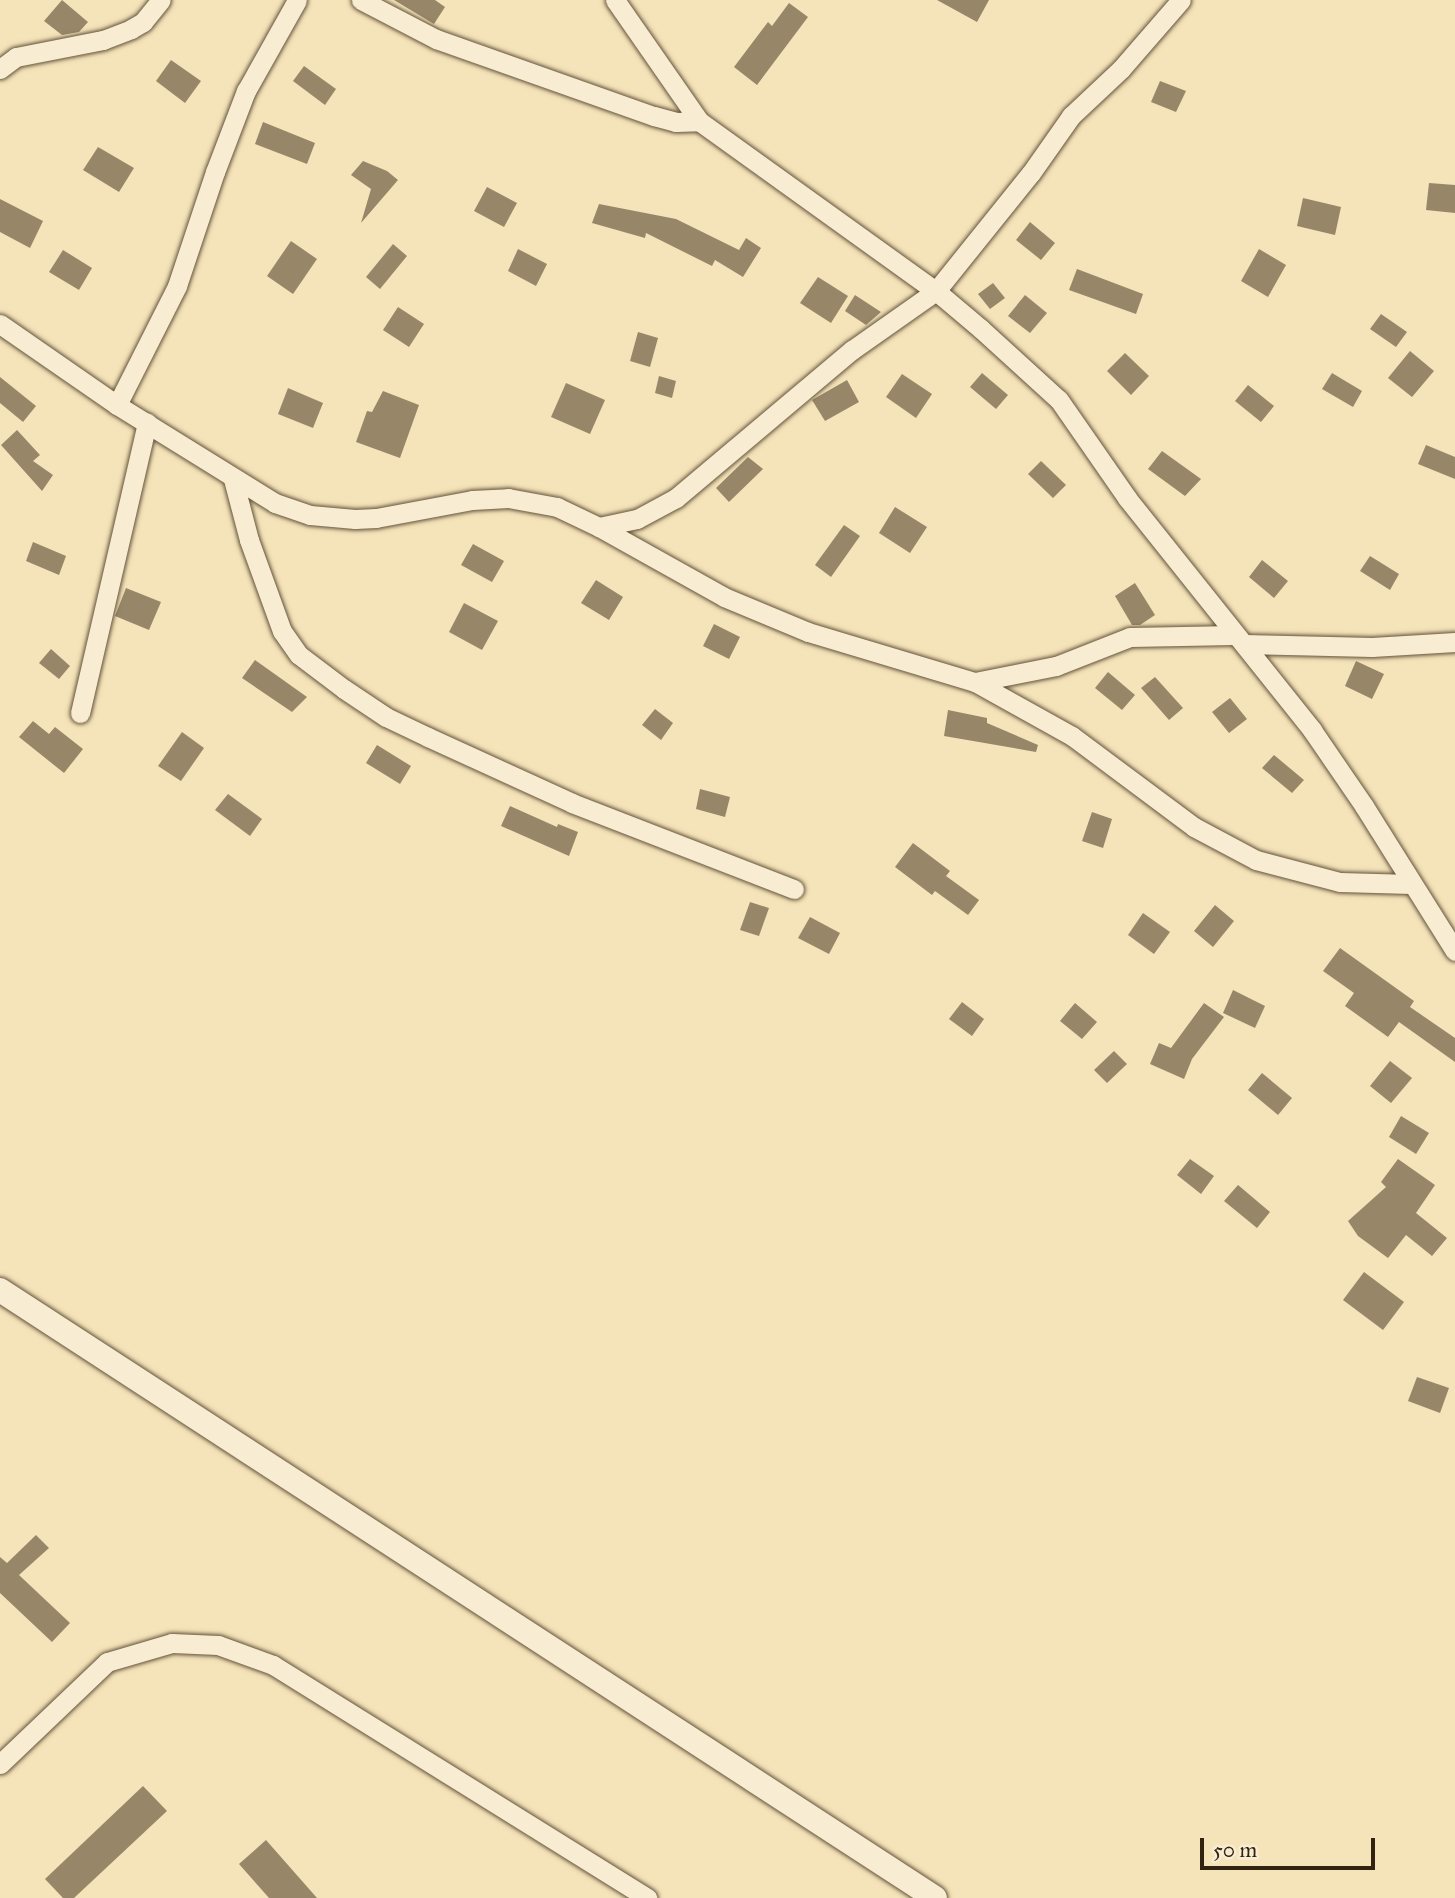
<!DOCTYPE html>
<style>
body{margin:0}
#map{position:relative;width:1455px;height:1898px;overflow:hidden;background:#f5e3b9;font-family:"IM FELL Great Primer",serif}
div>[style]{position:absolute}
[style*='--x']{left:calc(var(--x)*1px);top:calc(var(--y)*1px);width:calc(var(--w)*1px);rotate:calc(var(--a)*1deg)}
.building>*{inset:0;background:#978768}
.roads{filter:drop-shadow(0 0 2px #63533b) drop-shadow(0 0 2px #63533b)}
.minor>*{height:19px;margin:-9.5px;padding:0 9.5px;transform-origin:9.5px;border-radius:9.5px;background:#f8edd2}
.tertiary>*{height:24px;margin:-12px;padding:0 12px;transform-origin:12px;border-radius:12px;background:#f8edd2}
span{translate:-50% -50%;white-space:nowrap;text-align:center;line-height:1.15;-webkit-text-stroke:7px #f8edd2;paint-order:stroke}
.scale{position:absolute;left:1200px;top:1838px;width:175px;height:32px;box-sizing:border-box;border:4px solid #322311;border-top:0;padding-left:9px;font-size:21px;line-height:24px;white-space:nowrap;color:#322311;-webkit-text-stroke:5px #f8edd2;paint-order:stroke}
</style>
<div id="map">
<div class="building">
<i style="clip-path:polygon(62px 0,88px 22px,79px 32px,62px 35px,44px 21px)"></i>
<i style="clip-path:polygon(394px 0,435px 0,445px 7px,434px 24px)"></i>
<i style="clip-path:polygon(937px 0,989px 0,977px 22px)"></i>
<i style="clip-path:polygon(789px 3px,808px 17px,757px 85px,734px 67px,768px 22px,772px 26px)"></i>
<i style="clip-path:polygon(171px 60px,201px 81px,185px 103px,156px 81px)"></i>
<i style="clip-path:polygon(304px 66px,336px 89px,325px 105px,293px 81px)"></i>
<i style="clip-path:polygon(1160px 81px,1186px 91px,1176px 112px,1151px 102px)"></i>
<i style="clip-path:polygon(263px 122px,315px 143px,307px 164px,255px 144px)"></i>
<i style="clip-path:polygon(98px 147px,134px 168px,119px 192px,83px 170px)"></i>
<i style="clip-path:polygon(363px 161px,387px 171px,398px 180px,361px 223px,371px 189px,351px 175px)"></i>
<i style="clip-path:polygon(1429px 183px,1455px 185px,1455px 213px,1426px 210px)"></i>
<i style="clip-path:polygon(487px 187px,517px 203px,504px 227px,474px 211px)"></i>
<i style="clip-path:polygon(1303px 198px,1341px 207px,1335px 235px,1297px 226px)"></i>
<i style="clip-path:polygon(0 199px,43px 221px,30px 248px,0 232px)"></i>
<i style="clip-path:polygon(599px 204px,676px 219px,739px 250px,746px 238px,761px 248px,743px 277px,715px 260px,712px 266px,646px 233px,645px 238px,592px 223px)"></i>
<i style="clip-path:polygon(1030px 222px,1055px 243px,1041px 260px,1016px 240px)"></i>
<i style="clip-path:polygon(291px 241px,317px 259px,293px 294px,267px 276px)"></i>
<i style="clip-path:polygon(393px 244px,407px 256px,380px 289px,366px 277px)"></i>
<i style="clip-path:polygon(518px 249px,547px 264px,536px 286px,508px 271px)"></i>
<i style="clip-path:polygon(1259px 249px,1286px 265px,1268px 297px,1241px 281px)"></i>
<i style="clip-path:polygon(63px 250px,92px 268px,79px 290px,49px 272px)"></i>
<i style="clip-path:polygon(1077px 269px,1143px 294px,1136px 314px,1069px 290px)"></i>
<i style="clip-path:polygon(818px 277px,848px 296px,831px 323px,800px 303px)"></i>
<i style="clip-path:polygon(993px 283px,1005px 298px,990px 309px,978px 294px)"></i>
<i style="clip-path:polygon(855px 295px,881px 312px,866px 325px,845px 311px)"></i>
<i style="clip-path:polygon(1025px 295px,1047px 313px,1030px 333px,1008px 316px)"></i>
<i style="clip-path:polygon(398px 307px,424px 324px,409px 347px,383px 330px)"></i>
<i style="clip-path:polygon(1381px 314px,1407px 332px,1396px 347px,1370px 329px)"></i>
<i style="clip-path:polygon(638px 332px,658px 338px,650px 367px,630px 361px)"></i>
<i style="clip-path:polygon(1410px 351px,1434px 371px,1412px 397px,1388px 378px)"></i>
<i style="clip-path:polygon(1125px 353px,1149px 376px,1131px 395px,1107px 371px)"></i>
<i style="clip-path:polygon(982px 373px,1008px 395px,996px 409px,970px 387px)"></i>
<i style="clip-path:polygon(1332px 373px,1362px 391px,1353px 407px,1322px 389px)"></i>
<i style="clip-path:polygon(902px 374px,932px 394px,916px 418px,886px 397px)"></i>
<i style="clip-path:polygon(659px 376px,676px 381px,672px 398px,655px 393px)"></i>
<i style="clip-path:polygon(0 377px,36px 406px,23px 422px,0 403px)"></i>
<i style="clip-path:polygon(847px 380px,859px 402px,825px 421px,812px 400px)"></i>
<i style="clip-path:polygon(566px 383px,605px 400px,590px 434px,551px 417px)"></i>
<i style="clip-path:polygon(1248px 385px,1274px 406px,1261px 422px,1235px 401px)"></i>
<i style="clip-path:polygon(288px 388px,323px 403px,313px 428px,278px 414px)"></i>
<i style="clip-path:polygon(383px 391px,419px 405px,400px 458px,356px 442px,367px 411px,372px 412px)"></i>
<i style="clip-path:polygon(17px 430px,40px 455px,33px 461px,53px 475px,42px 491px,1px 445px)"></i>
<i style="clip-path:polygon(1426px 445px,1455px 457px,1455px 479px,1418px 464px)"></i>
<i style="clip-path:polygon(1162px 451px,1201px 479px,1185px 496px,1148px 469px)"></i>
<i style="clip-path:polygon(748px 457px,763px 469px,729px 502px,716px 488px)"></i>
<i style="clip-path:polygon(1041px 461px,1066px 485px,1053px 498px,1028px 474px)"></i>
<i style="clip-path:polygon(895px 507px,927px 527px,910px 553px,879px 533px)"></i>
<i style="clip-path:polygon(844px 525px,860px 536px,831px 577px,815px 565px)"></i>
<i style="clip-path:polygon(33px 542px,66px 556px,59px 575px,26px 561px)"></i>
<i style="clip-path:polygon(473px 544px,504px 561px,492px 582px,461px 565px)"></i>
<i style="clip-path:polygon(1370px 556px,1399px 574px,1390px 590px,1360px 571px)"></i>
<i style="clip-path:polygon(1262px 560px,1288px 581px,1274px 598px,1249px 577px)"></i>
<i style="clip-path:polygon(596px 580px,623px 597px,609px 620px,581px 603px)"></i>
<i style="clip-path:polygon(1135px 583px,1155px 615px,1140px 625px,1132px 625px,1115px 596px)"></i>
<i style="clip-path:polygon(126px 588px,161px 602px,149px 630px,115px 616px)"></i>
<i style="clip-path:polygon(464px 603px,498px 621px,482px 650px,449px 632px)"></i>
<i style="clip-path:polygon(714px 624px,740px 637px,729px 659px,703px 646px)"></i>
<i style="clip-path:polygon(51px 649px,70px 666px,59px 679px,39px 663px)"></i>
<i style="clip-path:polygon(255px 660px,307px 697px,292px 712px,242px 678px)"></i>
<i style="clip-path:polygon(1356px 661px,1384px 674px,1372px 699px,1345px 686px)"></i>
<i style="clip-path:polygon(1108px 672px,1135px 695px,1122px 710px,1095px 688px)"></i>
<i style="clip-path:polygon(1155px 677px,1183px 708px,1169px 720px,1141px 688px)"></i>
<i style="clip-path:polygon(1230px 698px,1247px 719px,1229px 733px,1212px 712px)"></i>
<i style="clip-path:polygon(655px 709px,673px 723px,661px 740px,642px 725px)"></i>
<i style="clip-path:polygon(948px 710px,987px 718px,987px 723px,1038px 745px,1036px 752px,944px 736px)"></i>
<i style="clip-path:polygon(33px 721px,49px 734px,55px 727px,83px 749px,64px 773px,19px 737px)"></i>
<i style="clip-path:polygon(182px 732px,204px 748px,181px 781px,158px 766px)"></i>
<i style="clip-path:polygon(377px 745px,411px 766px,400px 784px,366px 763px)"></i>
<i style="clip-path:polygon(1274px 755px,1304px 780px,1292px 793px,1262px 768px)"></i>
<i style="clip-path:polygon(700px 789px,730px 797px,725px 817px,696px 809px)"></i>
<i style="clip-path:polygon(228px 794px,262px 819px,250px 836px,215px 810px)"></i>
<i style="clip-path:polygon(510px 806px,557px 827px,558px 824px,578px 832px,569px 856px,501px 826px)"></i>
<i style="clip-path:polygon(1092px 812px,1112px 819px,1103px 848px,1082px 841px)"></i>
<i style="clip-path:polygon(913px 843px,950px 871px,946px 876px,979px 900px,968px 915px,935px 891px,932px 895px,895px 867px)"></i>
<i style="clip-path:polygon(750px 902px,769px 908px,759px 936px,740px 930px)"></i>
<i style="clip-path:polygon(1215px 905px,1234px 921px,1213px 947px,1194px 931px)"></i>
<i style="clip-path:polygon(1143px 913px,1170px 932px,1154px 954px,1128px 935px)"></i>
<i style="clip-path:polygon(810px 917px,840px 933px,829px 954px,798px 938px)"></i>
<i style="clip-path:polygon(1340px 948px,1414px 1001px,1410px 1007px,1455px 1038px,1455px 1062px,1399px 1022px,1388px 1037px,1345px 1006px,1354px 993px,1323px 971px)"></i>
<i style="clip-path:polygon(1233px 990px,1265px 1006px,1255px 1028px,1223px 1013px)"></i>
<i style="clip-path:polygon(962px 1002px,984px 1019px,972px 1036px,949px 1019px)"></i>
<i style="clip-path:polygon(1075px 1003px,1097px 1022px,1082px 1039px,1060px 1021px)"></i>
<i style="clip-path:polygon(1204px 1003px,1224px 1017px,1192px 1059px,1184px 1079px,1150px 1064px,1159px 1043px,1171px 1048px)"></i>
<i style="clip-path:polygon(1114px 1051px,1127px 1064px,1107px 1083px,1094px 1070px)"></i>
<i style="clip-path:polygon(1390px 1061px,1412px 1078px,1391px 1103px,1370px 1086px)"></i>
<i style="clip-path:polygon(1262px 1073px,1292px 1098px,1278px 1115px,1248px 1090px)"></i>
<i style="clip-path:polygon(1401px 1116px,1429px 1133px,1416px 1154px,1389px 1137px)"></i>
<i style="clip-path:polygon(1190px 1159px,1214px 1176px,1201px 1194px,1177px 1175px)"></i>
<i style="clip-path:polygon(1398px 1159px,1435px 1185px,1416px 1213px,1447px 1238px,1432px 1256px,1406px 1235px,1388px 1258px,1358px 1236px,1348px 1221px,1386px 1187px,1381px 1182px)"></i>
<i style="clip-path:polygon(1238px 1185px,1270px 1212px,1257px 1228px,1224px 1201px)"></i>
<i style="clip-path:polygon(1364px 1272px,1404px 1302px,1383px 1330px,1343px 1300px)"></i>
<i style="clip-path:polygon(1417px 1377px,1449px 1388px,1440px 1413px,1408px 1401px)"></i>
<i style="clip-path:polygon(36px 1535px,49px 1548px,19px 1575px,70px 1623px,52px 1642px,0 1593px,0 1557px,7px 1563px)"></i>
<i style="clip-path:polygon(143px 1786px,167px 1811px,74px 1898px,63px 1898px,45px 1879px)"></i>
<i style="clip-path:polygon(266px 1840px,317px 1898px,269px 1898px,239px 1864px)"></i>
</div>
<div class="roads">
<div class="minor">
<i style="--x:361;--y:0;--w:85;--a:27.5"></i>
<i style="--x:436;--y:39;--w:231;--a:19.5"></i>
<i style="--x:654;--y:116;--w:23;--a:15"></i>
<i style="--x:676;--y:122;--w:23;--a:-2"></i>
<i style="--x:699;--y:121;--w:292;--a:35.7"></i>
<i style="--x:936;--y:291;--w:59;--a:40.2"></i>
<i style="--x:981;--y:329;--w:105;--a:42.3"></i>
<i style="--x:1059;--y:400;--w:119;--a:55.2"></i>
<i style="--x:1127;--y:498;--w:297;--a:51.4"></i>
<i style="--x:1312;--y:730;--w:92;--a:55.6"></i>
<i style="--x:1364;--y:806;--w:171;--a:57.9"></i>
<i style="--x:615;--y:0;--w:147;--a:55.2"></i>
<i style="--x:0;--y:69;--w:20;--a:-37"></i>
<i style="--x:16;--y:57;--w:89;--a:-11.1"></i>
<i style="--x:103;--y:40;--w:30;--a:-21"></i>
<i style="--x:131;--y:29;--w:14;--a:-30"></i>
<i style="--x:143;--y:22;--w:28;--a:-51"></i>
<i style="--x:0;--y:324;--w:142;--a:34.7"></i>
<i style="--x:117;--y:405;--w:186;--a:31.8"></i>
<i style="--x:275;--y:503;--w:37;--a:19"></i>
<i style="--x:310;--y:515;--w:45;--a:5.1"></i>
<i style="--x:355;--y:519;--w:21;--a:-3"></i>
<i style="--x:376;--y:518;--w:98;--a:-10.6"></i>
<i style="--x:472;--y:500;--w:36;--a:-3"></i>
<i style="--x:508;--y:498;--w:50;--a:10.4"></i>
<i style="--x:557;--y:507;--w:47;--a:25.5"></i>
<i style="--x:599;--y:527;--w:143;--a:29.2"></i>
<i style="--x:724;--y:597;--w:91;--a:22.6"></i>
<i style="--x:808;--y:632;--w:174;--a:16.7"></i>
<i style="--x:975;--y:682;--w:111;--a:29.1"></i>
<i style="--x:1072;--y:736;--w:152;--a:36.7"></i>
<i style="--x:1194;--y:827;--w:70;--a:28"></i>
<i style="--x:1256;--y:860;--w:87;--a:14.7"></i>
<i style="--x:1340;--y:882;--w:71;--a:1.6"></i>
<i style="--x:117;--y:405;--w:133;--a:-63.2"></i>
<i style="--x:177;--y:286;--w:120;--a:-71.6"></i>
<i style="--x:215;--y:172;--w:87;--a:-69.1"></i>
<i style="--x:246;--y:91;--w:104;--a:-60.7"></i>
<i style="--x:233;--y:479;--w:63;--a:75.3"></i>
<i style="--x:249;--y:540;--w:97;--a:70.1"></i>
<i style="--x:282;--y:631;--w:29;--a:55"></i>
<i style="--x:299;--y:655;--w:56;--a:37.1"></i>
<i style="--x:344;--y:689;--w:50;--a:33.7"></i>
<i style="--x:386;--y:717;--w:47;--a:25.5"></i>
<i style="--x:428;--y:737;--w:158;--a:24.6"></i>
<i style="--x:572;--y:803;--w:238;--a:21.2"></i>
<i style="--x:599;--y:527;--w:39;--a:-12"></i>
<i style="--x:637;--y:519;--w:44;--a:-28.3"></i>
<i style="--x:676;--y:498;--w:230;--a:-40.1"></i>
<i style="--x:852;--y:350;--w:103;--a:-35.1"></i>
<i style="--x:936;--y:291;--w:151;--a:-51.2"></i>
<i style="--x:1031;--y:173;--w:70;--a:-54.9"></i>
<i style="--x:1071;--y:116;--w:69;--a:-43.2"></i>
<i style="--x:1121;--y:69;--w:91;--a:-49"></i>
<i style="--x:1244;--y:644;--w:128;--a:1.3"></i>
<i style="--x:1372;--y:647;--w:83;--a:-3.4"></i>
<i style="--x:975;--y:682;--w:83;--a:-11.2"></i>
<i style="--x:1056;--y:666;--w:79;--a:-21.4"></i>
<i style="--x:1130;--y:637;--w:104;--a:-1.1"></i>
<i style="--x:80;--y:713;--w:298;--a:-77"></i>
<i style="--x:0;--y:1764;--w:148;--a:-43.6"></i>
<i style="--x:107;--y:1662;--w:68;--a:-16.3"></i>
<i style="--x:172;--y:1643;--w:46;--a:2.5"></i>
<i style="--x:218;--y:1645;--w:59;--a:20"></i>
<i style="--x:273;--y:1665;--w:441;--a:31.9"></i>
</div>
<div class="tertiary">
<i style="--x:0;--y:1290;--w:1115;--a:33.03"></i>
</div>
</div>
<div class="scale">50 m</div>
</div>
